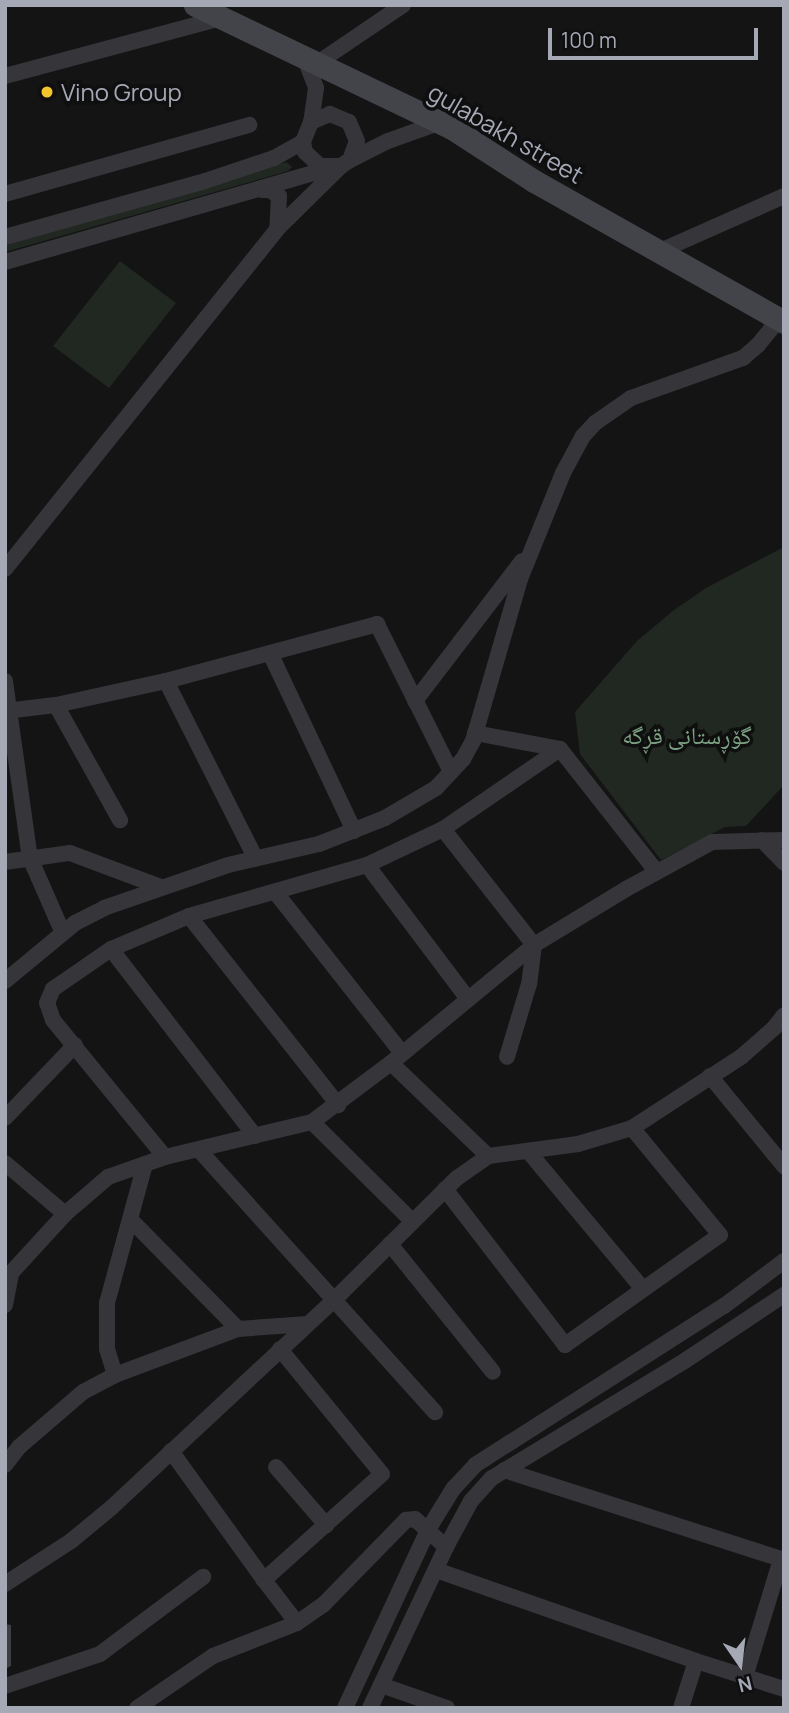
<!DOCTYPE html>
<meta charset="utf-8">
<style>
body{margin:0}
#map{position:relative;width:789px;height:1713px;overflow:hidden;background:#141415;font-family:Manrope,"Noto Naskh Arabic",sans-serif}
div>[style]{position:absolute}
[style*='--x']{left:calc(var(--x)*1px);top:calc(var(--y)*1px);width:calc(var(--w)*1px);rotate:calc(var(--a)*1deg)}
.green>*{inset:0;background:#202821}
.building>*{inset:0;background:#3e3e42}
.street>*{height:16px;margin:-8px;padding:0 8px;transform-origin:8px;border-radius:8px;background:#35353a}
.secondary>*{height:23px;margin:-11.5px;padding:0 11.5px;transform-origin:11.5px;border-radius:11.5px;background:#43444a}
.dots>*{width:19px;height:19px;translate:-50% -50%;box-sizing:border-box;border:4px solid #0f0f10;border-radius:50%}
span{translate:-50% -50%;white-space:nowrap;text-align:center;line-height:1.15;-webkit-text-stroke:7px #0f0f10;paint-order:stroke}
.poi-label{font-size:24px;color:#a5a9b6}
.left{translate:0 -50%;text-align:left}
.street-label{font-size:24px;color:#a5a9b6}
.park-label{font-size:24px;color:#7ca182}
.frame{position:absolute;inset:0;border:7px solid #a5a9b6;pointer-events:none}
.north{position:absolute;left:705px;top:1629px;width:70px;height:70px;-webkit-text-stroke:5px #0f0f10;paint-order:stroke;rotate:166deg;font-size:19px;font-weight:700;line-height:28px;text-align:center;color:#a5a9b6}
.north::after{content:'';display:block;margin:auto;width:24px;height:32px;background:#a5a9b6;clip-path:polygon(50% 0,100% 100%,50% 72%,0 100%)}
.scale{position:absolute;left:548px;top:28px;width:210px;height:32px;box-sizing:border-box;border:4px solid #a5a9b6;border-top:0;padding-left:9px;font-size:21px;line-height:24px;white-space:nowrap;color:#a5a9b6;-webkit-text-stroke:5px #0f0f10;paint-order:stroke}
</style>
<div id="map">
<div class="green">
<i style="clip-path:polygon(286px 162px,292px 167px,288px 171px,5px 252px,5px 245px)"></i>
<i style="clip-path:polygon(120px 261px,176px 303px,109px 388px,53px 346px)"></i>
<i style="clip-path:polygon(784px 547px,784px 785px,746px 826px,725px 827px,661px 860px,580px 754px,575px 712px,637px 641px,674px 610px,706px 588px)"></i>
</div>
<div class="building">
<i style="clip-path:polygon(5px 1624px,11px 1625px,11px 1666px,5px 1669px)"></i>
</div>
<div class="street">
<i style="--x:305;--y:59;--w:31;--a:69"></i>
<i style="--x:316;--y:88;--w:34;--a:98"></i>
<i style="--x:311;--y:122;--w:22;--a:112"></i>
<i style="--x:303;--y:142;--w:10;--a:79"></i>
<i style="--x:305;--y:152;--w:21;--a:43"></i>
<i style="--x:320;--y:166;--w:21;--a:0"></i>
<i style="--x:341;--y:166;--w:11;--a:-34"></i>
<i style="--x:350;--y:160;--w:20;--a:-70"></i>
<i style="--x:357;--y:141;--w:21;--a:-113"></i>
<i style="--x:349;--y:122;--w:21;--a:-157"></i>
<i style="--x:330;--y:114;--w:21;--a:157"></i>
<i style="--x:316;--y:64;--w:105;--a:-34.1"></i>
<i style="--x:5;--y:76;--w:220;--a:-15"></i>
<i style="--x:350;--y:160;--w:42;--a:-26.6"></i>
<i style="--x:388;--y:141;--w:56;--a:-19.7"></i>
<i style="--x:262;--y:190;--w:8;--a:0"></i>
<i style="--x:270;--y:190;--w:11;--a:34"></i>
<i style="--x:279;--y:196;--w:33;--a:93"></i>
<i style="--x:5;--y:194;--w:254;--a:-15.8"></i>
<i style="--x:5;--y:237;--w:208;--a:-15.6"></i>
<i style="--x:205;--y:181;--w:73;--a:-18.4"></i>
<i style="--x:274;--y:158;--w:33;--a:-29"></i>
<i style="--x:660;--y:251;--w:136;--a:-23.9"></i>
<i style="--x:5;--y:262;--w:338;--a:-16.1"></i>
<i style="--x:5;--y:569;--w:435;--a:-51.3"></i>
<i style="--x:277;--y:229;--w:90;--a:-44.5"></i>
<i style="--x:270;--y:653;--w:197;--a:64.7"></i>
<i style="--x:5;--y:681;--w:179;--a:82"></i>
<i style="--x:30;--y:858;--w:82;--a:66.3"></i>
<i style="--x:166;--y:681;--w:197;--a:63.2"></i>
<i style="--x:415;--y:701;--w:176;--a:-52.6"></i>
<i style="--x:56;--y:705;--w:132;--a:60.9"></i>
<i style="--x:5;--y:711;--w:51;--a:-6.7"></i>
<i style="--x:56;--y:705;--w:113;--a:-12.3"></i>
<i style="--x:166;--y:681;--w:219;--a:-15.1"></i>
<i style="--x:377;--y:624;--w:165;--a:63.4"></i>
<i style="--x:475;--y:733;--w:86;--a:10.7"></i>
<i style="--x:560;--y:749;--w:155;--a:51.8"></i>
<i style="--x:443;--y:829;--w:147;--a:51.9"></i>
<i style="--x:534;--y:945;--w:39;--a:97"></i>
<i style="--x:529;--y:984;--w:76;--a:106.8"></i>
<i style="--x:762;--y:840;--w:32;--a:46"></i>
<i style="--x:5;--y:862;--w:66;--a:-7.9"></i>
<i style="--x:70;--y:853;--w:97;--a:20.5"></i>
<i style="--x:367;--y:865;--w:168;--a:53"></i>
<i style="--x:276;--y:893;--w:204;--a:51.8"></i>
<i style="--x:189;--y:916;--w:241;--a:51.7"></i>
<i style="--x:111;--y:949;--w:236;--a:52.4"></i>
<i style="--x:5;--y:981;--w:91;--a:-39.6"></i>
<i style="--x:75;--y:923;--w:33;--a:-27"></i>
<i style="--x:104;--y:908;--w:131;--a:-19.1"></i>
<i style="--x:228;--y:865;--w:93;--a:-13"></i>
<i style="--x:319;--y:844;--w:71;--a:-21.5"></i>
<i style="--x:385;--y:818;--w:59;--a:-30.5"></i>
<i style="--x:436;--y:788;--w:40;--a:-47"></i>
<i style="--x:463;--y:759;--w:21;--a:-61"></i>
<i style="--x:473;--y:741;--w:169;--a:-73.8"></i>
<i style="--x:520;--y:579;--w:114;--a:-67.9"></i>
<i style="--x:563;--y:473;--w:42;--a:-61.6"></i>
<i style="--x:583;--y:436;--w:18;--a:-47"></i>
<i style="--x:595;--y:423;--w:44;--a:-34.8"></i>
<i style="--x:631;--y:398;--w:119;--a:-19.7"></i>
<i style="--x:743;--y:358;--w:20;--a:-41"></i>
<i style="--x:758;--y:345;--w:33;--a:-51"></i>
<i style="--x:391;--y:1063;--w:134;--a:43.8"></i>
<i style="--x:710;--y:1076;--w:117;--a:50.6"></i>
<i style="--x:5;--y:1118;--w:101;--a:-46.2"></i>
<i style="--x:312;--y:1122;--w:141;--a:44.7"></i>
<i style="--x:199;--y:1150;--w:353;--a:48"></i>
<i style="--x:528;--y:1151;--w:180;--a:50.2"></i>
<i style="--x:165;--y:1157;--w:177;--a:-129.3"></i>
<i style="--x:53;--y:1020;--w:18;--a:-109"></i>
<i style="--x:47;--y:1003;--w:15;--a:-67"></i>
<i style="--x:53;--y:989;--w:70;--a:-34.6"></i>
<i style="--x:111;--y:949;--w:85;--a:-22.9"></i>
<i style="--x:189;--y:916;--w:185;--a:-16"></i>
<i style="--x:367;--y:865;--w:84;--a:-25.3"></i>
<i style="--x:443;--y:829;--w:142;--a:-34.4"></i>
<i style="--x:5;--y:1163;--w:79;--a:40.4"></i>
<i style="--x:445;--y:1189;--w:197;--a:52.4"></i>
<i style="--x:565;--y:1345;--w:190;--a:-35.4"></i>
<i style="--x:720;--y:1235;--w:139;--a:-129.4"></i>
<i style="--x:131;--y:1220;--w:153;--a:45.5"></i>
<i style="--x:390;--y:1244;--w:164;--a:51.2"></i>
<i style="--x:5;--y:1305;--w:33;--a:-79"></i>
<i style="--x:11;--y:1273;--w:80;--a:-47.5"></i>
<i style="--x:65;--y:1214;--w:57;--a:-40.7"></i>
<i style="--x:108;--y:1177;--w:60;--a:-19.3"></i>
<i style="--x:165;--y:1157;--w:151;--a:-13.4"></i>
<i style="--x:312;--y:1122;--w:99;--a:-36.8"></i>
<i style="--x:391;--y:1063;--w:185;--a:-39.5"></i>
<i style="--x:534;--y:945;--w:108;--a:-31.3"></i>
<i style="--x:626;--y:889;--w:98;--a:-28.7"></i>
<i style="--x:712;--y:842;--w:72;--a:-1.6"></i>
<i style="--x:280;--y:1349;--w:161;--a:50.8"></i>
<i style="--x:382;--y:1474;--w:159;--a:138.1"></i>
<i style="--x:264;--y:1580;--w:54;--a:52.5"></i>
<i style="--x:115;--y:1375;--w:27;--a:-107"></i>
<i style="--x:107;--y:1349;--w:46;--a:-90"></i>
<i style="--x:107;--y:1303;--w:144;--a:-74.7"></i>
<i style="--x:171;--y:1451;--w:159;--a:54.2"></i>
<i style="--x:5;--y:1465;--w:23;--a:-52"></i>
<i style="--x:19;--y:1447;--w:84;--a:-40.7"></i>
<i style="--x:83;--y:1392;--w:36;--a:-28"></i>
<i style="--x:115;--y:1375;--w:131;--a:-20.5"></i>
<i style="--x:238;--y:1329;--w:70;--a:-4.1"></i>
<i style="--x:276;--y:1467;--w:77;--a:49.2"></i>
<i style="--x:504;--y:1470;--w:294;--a:17.8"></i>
<i style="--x:436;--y:1570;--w:275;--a:19.3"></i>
<i style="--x:696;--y:1661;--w:92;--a:17.7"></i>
<i style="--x:5;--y:1584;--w:79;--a:-33.1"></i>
<i style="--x:71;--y:1541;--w:52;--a:-39.5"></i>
<i style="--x:111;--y:1508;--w:305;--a:-43"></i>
<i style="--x:334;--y:1300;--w:173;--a:-44.8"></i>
<i style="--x:457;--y:1178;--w:38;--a:-35"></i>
<i style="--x:488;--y:1156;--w:91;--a:-7.6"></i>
<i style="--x:578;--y:1144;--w:56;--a:-16.5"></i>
<i style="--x:632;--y:1128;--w:130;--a:-33.1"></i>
<i style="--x:741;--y:1057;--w:44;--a:-41.3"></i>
<i style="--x:774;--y:1028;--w:16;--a:-52"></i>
<i style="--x:745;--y:1677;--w:123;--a:-73"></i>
<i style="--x:381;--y:1685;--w:70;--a:19.2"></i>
<i style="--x:5;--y:1686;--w:100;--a:-18.6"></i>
<i style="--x:100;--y:1654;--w:129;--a:-36.8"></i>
<i style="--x:137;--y:1708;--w:92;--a:-34.4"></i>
<i style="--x:213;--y:1656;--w:90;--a:-21.4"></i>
<i style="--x:297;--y:1623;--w:32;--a:-35"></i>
<i style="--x:323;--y:1605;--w:119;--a:-45.7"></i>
<i style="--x:406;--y:1520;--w:9;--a:-6"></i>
<i style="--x:415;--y:1519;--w:42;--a:42.1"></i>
<i style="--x:345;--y:1708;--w:199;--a:-65"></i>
<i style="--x:429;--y:1528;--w:46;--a:-58.4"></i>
<i style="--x:453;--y:1489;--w:33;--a:-47"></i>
<i style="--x:475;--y:1465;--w:295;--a:-32.6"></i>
<i style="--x:724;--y:1306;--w:75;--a:-36.9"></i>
<i style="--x:370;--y:1708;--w:178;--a:-64.7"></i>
<i style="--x:446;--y:1547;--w:52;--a:-61.5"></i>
<i style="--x:471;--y:1501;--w:31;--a:-48"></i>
<i style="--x:492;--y:1478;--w:227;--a:-31.3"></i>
<i style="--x:686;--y:1360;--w:118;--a:-33.6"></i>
<i style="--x:681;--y:1708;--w:49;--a:-72.3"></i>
</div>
<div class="secondary">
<i style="--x:195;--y:5;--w:285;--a:25.6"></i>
<i style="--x:452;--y:128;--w:98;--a:32.9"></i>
<i style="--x:534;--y:181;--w:287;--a:29.4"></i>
</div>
<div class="dots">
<i style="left:47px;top:92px;background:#f3c42e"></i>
</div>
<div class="poi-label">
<span class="left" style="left:61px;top:92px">Vino Group</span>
</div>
<div class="street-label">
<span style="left:506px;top:133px;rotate:30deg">gulabakh street</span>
</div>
<div class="park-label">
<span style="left:687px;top:735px">گۆڕستانی قڕگە</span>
</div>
<div class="frame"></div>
<div class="north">N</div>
<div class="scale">100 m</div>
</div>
